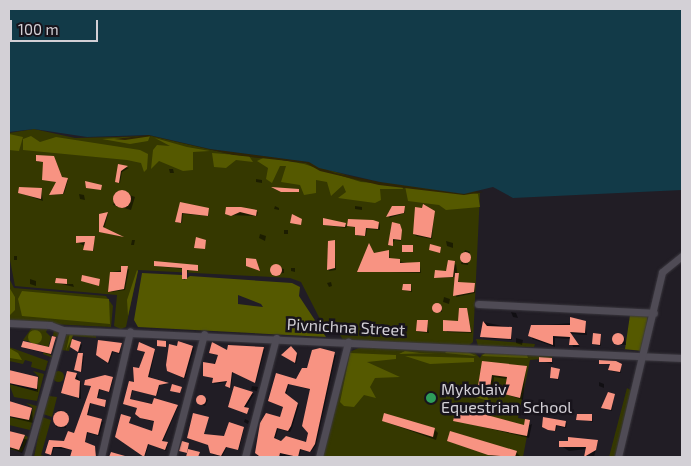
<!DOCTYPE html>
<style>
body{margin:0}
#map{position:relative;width:691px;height:466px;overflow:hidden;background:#211d25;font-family:"Exo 2",sans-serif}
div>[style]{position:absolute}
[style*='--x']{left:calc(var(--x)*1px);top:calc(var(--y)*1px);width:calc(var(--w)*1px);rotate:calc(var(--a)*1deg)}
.green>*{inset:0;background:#353800}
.round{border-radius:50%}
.forest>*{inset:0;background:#555900}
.sand>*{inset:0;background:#2e2504}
.water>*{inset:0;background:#123a48}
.shadow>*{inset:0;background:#0007}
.building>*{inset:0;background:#f89382}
.roads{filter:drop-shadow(0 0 1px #3a373e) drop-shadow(0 0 1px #3a373e)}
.minor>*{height:7px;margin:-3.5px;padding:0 3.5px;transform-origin:3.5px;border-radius:3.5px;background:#4f4b55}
.dots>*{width:14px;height:14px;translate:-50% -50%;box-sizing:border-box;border:2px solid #18141c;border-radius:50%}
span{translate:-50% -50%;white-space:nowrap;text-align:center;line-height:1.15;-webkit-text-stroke:5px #18141c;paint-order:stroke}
.street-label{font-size:16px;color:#d3d0d6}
.poi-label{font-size:16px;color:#d3d0d6}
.left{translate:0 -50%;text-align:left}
.frame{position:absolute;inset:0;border:10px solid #d3d0d6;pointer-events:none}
.scale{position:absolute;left:10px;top:20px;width:88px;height:22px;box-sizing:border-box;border:2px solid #d3d0d6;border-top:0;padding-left:6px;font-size:15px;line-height:18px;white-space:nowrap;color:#d3d0d6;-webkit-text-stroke:4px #18141c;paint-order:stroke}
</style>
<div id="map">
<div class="green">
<i style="clip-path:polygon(34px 129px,75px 138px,152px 136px,234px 155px,306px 163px,379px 185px,480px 193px,473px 342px,468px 346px,343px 340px,336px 328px,325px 329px,301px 282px,290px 278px,138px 270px,126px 327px,121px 329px,114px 326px,117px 295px,15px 286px,9px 255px,9px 133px)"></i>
<i style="clip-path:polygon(9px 278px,14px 288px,106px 296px,113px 306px,111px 327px,9px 322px)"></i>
<i style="clip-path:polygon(33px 326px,47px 326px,60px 331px,59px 337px,53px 336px,54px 330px,48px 328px,46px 332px,51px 337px,48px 348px,55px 350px,48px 351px,53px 358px,43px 354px,45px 346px,23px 340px)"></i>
<i style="clip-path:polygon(96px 332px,96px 338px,73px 336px,69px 351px,61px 350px,67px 333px)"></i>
<i style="clip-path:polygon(476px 339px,535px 344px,534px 347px,478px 346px)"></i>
<i style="clip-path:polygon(9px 347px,48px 361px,45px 371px,31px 367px,32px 362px,25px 360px,23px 364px,9px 361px)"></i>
<i style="clip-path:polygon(398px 347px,475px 353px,480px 358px,482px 354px,553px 353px,552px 358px,530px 360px,518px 418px,530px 420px,523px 457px,321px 457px,349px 352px,359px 348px)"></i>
<i class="round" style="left:52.5px;top:370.5px;width:11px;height:11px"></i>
<i style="clip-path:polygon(33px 371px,44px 374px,37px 401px,14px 397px,9px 384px,36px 391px,39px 377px)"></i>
<i style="clip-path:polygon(627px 388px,632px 391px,615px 457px,609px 457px)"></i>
<i style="clip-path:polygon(49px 396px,57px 397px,52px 417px,43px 414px)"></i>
<i style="clip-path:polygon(26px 403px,37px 406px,30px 430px,9px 425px,10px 417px,29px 420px,33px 408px)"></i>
<i style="clip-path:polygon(42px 417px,51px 420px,41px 455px,47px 457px,34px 457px)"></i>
<i style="clip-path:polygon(17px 431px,28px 437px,22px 452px,9px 449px,22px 447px,25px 435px)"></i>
</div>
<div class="forest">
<i style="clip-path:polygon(9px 134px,23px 137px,19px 151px,9px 150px)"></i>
<i style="clip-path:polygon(31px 136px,40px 142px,56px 137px,140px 150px,148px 154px,147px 169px,144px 172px,141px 163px,127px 160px,23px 150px,23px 139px)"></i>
<i style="clip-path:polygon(150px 136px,148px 141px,130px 144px,102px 139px)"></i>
<i style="clip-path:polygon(155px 138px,187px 147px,210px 151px,193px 152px,193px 170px,183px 171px,159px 161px,151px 169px,153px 150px,157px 145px,170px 146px)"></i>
<i style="clip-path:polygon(212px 153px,249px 156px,253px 162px,236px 160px,226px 168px,214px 167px)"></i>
<i style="clip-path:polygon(265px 157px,304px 164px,361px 182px,402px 185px,403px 189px,380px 189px,381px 200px,375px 203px,338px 198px,346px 192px,343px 185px,331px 196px,327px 182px,316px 180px,316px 193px,304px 195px,300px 185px,281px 182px,286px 166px,280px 166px,272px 183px,266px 179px,268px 168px,257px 161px)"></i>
<i style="clip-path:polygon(405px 186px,478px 194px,480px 207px,446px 210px,439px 205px,408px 201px)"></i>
<i style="clip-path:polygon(137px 270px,138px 271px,128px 316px,127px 300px)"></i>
<i style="clip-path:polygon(evenodd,142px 273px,182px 275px,184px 280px,190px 276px,292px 283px,300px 287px,299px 296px,326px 337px,138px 327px,134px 320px,142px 273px,238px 295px,261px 304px,263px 307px,238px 304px,238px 295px)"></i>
<i style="clip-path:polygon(9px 287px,15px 297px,15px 310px,9px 316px)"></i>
<i style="clip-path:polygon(22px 291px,109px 299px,110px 324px,22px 316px,18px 299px)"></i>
<i style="clip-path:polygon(630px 315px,648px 315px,643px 351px,613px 348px,625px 349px)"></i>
<i class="round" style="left:28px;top:330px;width:14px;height:14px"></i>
<i style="clip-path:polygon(70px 333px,93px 333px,93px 336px,73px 335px,66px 351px)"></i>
<i style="clip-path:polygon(9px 348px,18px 353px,22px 360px,10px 358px)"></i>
<i style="clip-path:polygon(405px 351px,420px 353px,439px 353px,399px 354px)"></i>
<i style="clip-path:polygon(468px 352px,476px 356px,445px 353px,447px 351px)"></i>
<i style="clip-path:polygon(350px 353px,396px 355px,396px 359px,367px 362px,400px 377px,375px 378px,370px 387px,376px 398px,364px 395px,354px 407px,344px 406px,340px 402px)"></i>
<i style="clip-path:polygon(485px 353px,527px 355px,528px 358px,482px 356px)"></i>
<i style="clip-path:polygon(405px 356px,474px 358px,474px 362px,430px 364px)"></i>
<i style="clip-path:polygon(467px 392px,487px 396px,489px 401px,464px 394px)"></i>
</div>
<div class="sand">
<i style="clip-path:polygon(149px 135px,210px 149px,309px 162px,335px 173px,380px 182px,483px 192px,464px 195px,379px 185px,320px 171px,306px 163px,234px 155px,152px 136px,125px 140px,114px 139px)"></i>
</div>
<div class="water">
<i style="clip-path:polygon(9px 9px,682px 9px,682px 190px,513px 198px,493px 187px,464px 194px,380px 182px,319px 168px,309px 162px,210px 149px,149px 135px,87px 137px,34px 129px,9px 132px)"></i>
</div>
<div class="shadow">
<i style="clip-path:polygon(37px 157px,54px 159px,62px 179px,68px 180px,64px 194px,51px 195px,57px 182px,43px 179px,44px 162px,38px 162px)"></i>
<i style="clip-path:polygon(119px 166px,129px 168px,122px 172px,120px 183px,116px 181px)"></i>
<i style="clip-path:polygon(169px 169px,173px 169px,174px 173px,170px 173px)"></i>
<i style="clip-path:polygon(256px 179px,262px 180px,262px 183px,256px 182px)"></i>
<i style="clip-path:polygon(41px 189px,43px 201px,20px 193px)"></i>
<i style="clip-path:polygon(119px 191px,135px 197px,131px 210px,113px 205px)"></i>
<i style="clip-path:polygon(79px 194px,84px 195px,85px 200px,80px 199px)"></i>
<i style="clip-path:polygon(181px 204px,208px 209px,209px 216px,183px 214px,182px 223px,177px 223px)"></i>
<i style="clip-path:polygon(275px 206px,279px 208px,279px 210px,274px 209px)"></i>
<i style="clip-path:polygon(355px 206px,362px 207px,362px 210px,355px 209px)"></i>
<i style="clip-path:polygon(393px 207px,404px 208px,405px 213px,389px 218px)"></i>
<i style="clip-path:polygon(227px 209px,257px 212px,258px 212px,257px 216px,227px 215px)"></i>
<i style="clip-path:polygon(434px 212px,432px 239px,416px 236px,414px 234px)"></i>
<i style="clip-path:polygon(108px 214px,104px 229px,120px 236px,101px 232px,101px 218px)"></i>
<i style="clip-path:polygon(324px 225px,345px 224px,347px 226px,346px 228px)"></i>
<i style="clip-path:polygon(348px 225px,379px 223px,380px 225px,380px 230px,367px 229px,366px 236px,357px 236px,356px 228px)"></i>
<i style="clip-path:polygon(400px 225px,401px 241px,395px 240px,390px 246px)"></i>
<i style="clip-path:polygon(284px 230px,288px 230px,288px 234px,284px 234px)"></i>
<i style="clip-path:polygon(260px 234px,266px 236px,265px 241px,259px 238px)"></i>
<i style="clip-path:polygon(94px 238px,94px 251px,77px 242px)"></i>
<i style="clip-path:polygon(132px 240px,135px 240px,134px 245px,131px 245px)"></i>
<i style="clip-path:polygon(334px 241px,336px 270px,329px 271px,328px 269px)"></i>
<i style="clip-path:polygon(446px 241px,453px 243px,453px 248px,447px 246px)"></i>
<i style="clip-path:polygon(465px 250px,470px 252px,468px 265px,461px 264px)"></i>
<i style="clip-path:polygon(389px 251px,390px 259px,420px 266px,421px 273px,358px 271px,374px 254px)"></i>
<i style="clip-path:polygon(14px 256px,17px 256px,17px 260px,14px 260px)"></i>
<i style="clip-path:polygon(456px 264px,459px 284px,474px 285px,475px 293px,456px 297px,456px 277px,435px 278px)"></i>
<i style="clip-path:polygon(155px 266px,198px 266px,198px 271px,189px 270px,184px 279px,184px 269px)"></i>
<i style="clip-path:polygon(272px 266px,284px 269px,284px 273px,272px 274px)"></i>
<i style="clip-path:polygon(291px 268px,295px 268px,295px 272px,291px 271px)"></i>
<i style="clip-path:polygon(129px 269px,125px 290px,111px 292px,112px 272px)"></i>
<i style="clip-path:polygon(30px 279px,36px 281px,36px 286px,30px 284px)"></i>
<i style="clip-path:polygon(67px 280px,67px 284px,73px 284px,74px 287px,57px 283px)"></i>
<i style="clip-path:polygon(331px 282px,332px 286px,329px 287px,327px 283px)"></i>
<i style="clip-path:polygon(411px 285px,412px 292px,404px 290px)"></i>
<i style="clip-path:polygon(444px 297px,450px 299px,449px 304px,443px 302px)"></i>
<i style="clip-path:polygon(442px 305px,442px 312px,432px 312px)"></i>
<i style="clip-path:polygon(466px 310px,472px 333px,446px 332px,459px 322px)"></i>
<i style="clip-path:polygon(511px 312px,516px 313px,518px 318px,513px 317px)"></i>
<i style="clip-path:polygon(427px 322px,429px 333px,419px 332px,417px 331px)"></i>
<i style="clip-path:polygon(484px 322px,511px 328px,512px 340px,483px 338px)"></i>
<i style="clip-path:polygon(585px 322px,587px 335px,571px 334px,580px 347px,573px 347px,571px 339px,555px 338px,555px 347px,532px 339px,532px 326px)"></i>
<i style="clip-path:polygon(600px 335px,601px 346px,595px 345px,594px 344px)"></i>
<i style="clip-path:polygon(613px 337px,625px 338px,626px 345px,614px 344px)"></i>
<i style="clip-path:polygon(516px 338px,523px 340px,522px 345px,516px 343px)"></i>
<i style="clip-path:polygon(56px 339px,52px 355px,24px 348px,50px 349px)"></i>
<i style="clip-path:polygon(179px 342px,194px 348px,185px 379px,168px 371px,169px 346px,178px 348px)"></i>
<i style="clip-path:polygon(80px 343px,82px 345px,80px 352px,73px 348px)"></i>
<i style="clip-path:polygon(121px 344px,120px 354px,113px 352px,109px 364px,102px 360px)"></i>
<i style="clip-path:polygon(229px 347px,265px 349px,256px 383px,233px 372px,231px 388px,228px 382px,214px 384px,214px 379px,206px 376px,219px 355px,212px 353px,228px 352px)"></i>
<i style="clip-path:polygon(291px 348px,298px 355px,296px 364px,284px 356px)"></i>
<i style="clip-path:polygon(139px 350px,155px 352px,149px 379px,168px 384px,160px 385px,157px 396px,133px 390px,130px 400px,178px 407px,163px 442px,168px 444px,166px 451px,149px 444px,145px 457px,118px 438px,130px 418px,130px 425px,152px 432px,155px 422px,143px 419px,136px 414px,138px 408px,125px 404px,146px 353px)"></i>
<i style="clip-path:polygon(evenodd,313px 351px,336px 355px,316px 445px,311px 452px,301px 450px,299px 457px,257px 456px,267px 414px,281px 418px,284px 408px,270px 401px,277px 375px,296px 380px,308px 370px,313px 351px,289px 384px,311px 390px,307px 444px,275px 440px,278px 429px,290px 432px,292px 428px,299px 405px,286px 395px,289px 384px)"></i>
<i style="clip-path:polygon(79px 354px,84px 356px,82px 372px,75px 370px)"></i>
<i style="clip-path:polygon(551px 359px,553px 364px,540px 361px)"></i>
<i style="clip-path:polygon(600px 361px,621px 366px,621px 373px,611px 371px,611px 365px)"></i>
<i style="clip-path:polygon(483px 362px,526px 367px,523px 400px,505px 394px,508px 379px,494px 377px,493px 390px,482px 389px)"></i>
<i style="clip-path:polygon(559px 370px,559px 380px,552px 379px,551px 377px)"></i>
<i style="clip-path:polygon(9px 371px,38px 378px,38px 392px,9px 384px)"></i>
<i style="clip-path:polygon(76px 374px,81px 383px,81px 399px,62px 393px)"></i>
<i style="clip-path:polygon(94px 377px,113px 379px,110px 392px,100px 390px,98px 399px,106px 402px,106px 407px,91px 403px,88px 417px,103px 422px,99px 436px,88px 433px,85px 443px,96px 449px,96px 457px,71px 457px,73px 450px,54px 448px,52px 455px,48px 454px,50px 441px,64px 442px,74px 434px,92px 387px,85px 384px,92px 383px)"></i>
<i style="clip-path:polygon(599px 382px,604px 384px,604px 388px,599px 386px)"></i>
<i style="clip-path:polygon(252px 386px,258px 387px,257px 391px,251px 390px)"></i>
<i style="clip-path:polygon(235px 388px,254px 394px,245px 409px,249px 414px,230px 407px)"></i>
<i style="clip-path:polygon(614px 395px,612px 411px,604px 409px,603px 407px)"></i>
<i style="clip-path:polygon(198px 397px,208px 400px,205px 406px,197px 403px)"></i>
<i style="clip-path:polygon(9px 403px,32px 409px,33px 423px,9px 417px)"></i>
<i style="clip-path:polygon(58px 410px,68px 413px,66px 428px,56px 427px)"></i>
<i style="clip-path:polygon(592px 415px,593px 422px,578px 419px)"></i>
<i style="clip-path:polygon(208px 418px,204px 435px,225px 437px,244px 429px,239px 450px,227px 447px,222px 457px,212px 454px,210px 445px,189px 439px)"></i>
<i style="clip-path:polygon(245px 419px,249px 421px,248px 424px,244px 422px)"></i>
<i style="clip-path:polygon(454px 420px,525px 427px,532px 424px,529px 438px)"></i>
<i style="clip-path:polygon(383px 421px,434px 429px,438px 433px,436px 440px)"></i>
<i style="clip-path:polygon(567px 423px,566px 428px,557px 426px,556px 431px,545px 428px)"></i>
<i style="clip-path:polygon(9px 433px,28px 440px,22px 453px,9px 448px)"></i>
<i style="clip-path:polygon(449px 441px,516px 452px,520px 456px,495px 457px)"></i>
<i style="clip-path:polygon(598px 441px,594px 457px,586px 457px,587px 449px,569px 451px,561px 446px)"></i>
</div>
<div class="building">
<i style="clip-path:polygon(36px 155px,54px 156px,62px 177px,68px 178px,63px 194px,49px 195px,56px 182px,42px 180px,43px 162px,36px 161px)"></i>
<i style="clip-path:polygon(118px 164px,128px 166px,121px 171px,119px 183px,115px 182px)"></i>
<i style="clip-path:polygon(85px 181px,102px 185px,101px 190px,86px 188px)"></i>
<i style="clip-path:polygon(19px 187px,42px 188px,41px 199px,18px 193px)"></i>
<i style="clip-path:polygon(271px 187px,299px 189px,299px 192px,281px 192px)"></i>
<i class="round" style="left:113px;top:190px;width:18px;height:18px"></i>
<i style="clip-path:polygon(180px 202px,209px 208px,208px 216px,182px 213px,181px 223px,175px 222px)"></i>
<i style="clip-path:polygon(423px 204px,435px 211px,431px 238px,413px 234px,415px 207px,422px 208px)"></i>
<i style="clip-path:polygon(392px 206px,405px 206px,404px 213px,386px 217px)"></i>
<i style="clip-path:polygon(226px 207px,241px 207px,257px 210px,256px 216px,240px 212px,231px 216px,225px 214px)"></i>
<i style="clip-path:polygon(108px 212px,103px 227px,124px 237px,99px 232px,99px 214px)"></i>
<i style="clip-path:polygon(292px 214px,302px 219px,301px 225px,290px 223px)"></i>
<i style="clip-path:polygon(323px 218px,346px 223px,345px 227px,323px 225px)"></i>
<i style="clip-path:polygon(348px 219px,373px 220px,379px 222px,378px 229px,366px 228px,365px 236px,355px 235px,355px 227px,347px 226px)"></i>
<i style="clip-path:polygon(392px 222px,400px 224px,402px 230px,401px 240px,393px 239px,393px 246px,388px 245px)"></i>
<i style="clip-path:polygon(76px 236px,95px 236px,93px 251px,83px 250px,85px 242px,76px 243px)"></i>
<i style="clip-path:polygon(196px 237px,206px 240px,205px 249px,194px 248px)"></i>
<i style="clip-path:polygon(335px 240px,335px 268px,327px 270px,328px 241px)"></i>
<i style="clip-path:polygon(369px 243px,374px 253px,389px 250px,389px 258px,400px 259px,400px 263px,420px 262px,420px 272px,357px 272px)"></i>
<i style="clip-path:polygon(430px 244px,441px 247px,440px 253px,429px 250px)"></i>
<i style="clip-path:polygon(402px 245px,413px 245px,413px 252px,402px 252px)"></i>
<i class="round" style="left:459.5px;top:251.5px;width:11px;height:11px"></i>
<i style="clip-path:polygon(246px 258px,256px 259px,260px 271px,246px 266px)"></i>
<i style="clip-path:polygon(448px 260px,455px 261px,453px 277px,434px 278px,435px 270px,446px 271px)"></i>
<i style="clip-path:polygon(154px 261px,198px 265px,198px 271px,187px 270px,187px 279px,182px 279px,182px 268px,154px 266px)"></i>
<i class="round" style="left:270px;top:264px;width:12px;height:12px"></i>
<i style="clip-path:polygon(121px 266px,128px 266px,124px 289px,108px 292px,110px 272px,121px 272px)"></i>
<i style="clip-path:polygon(455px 273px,459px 273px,458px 282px,475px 283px,474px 292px,453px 296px)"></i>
<i style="clip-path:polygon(82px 275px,100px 279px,99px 286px,81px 281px)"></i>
<i style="clip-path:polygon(56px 278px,67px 279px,67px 284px,55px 283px)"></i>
<i style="clip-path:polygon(403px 284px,411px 284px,411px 291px,402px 290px)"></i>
<i class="round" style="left:432px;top:303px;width:10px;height:10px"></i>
<i style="clip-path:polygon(459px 308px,467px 308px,471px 332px,443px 331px,443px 320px,458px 321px)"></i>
<i style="clip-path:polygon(570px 317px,586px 321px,585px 333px,570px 332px,579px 345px,569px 345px,570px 337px,553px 336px,553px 345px,528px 336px,531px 325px,570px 325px)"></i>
<i style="clip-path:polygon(417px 320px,428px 320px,427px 332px,416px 331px)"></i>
<i style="clip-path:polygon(483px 321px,487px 326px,512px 327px,511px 339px,480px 337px)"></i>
<i class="round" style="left:612px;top:333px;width:12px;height:12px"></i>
<i style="clip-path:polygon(593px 333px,601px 334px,600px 345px,592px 344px)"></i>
<i style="clip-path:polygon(52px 336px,56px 337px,51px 354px,21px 347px,23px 341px,49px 347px)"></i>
<i style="clip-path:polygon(72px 339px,81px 342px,78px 352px,70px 347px)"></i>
<i style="clip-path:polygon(98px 340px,122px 343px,119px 353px,112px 351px,108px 363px,96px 355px)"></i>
<i style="clip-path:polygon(157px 340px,166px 341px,166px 347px,157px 346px)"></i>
<i style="clip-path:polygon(178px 341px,193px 346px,184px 378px,167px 371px,166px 365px,169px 344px,177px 346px)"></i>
<i style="clip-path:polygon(139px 342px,155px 349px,148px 377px,169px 383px,159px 385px,156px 396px,132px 390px,130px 399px,152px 404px,154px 398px,178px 405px,162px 441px,168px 442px,165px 450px,148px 444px,144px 457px,115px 437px,121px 414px,131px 417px,129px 423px,152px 431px,154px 421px,140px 418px,135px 414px,137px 408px,123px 404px,129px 381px,134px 382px,133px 367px,139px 368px,145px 352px,137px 350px)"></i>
<i style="clip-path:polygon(212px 342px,227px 350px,228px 345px,264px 347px,255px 383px,232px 372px,230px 388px,225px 386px,227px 381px,212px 383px,213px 378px,203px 376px,203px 362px,215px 364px,218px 355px,209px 353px)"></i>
<i style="clip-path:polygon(291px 346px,297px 353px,295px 363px,281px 355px)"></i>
<i style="clip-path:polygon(evenodd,320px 348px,335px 352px,315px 444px,310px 452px,300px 449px,298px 457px,280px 453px,279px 457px,259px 456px,255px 453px,260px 423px,266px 413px,280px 417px,283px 407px,268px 401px,276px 373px,296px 379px,302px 368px,307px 368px,312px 350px,320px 348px,288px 384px,310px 389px,302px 426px,308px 433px,306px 442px,286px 436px,281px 441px,274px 438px,277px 428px,288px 431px,291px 426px,298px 403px,285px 393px,288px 384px)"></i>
<i style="clip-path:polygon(78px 353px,83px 353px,81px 372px,74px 370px)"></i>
<i style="clip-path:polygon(539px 357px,552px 358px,552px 362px,539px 362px)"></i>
<i style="clip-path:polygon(599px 360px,616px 361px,622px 364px,620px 372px,608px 370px,610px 364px,599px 364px)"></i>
<i style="clip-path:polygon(482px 361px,527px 366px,520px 398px,504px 394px,507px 377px,492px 375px,490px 388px,478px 386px)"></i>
<i style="clip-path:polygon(551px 367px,560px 369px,558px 379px,550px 378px)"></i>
<i style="clip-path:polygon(9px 370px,38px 377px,37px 389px,9px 383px)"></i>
<i style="clip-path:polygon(67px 371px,77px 373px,75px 379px,80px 381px,79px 398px,61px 393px)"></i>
<i style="clip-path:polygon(105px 375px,113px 377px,109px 392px,99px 389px,97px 398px,106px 400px,105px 407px,90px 403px,87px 415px,102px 419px,98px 435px,87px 432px,85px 442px,95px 446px,96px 457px,70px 457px,72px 450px,61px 447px,53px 447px,51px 455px,45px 453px,49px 440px,64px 441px,68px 431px,74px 433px,91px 386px,84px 385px,85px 380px)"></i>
<i style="clip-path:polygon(172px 384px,182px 387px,180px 393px,170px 391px)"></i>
<i style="clip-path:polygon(234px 386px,253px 392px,244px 407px,249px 408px,247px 414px,228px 407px)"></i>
<i style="clip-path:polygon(608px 392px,615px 394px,611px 410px,601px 408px)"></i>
<i class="round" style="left:196px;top:395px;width:10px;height:10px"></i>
<i style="clip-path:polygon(9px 401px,32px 408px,29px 420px,9px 416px)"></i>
<i style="clip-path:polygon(457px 407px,524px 425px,525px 419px,530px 420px,527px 436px,453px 421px)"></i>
<i class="round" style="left:53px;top:411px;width:16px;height:16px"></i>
<i style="clip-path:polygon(193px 413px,209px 417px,204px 434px,224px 436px,229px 422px,244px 427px,238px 450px,226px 447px,221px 456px,210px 453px,208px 445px,187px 438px)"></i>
<i style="clip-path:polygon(384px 413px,435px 428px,433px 437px,382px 421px)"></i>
<i style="clip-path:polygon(577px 414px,592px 414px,592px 421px,576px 420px)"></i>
<i style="clip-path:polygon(543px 417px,566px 421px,565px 427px,556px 425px,555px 431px,548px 430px,542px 427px)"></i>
<i style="clip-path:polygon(9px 431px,25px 435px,19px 450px,9px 447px)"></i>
<i style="clip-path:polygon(450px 431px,517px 451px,515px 457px,488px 455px,447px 441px)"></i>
<i style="clip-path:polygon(568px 437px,598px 440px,596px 450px,584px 457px,586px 447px,559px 447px,559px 441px,568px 441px)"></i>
<i style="clip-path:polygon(182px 441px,189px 443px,187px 453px,179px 451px)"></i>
<i style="clip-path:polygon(188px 449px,200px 452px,198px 457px,186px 457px)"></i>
<i style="clip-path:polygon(111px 452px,125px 456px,125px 457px,109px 457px)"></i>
</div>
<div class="roads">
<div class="minor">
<i style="--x:478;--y:304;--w:176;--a:2.9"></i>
<i style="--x:9;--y:323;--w:41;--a:2.8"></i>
<i style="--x:50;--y:325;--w:14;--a:21"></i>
<i style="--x:63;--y:330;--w:620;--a:2.59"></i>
<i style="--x:27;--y:457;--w:132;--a:-74.2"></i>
<i style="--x:101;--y:457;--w:129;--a:-77"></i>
<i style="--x:172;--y:457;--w:127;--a:-75.4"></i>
<i style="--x:245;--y:457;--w:123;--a:-75.4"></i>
<i style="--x:319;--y:457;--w:119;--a:-75.8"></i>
<i style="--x:618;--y:457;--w:190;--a:-76.6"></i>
<i style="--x:662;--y:272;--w:26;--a:-39"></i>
</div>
</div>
<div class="dots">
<i style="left:431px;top:398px;background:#2e9e5b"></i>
</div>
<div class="street-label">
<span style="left:346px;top:327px;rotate:3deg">Pivnichna Street</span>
</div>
<div class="poi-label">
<span class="left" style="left:441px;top:398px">Mykolaiv<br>Equestrian School</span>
</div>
<div class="frame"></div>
<div class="scale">100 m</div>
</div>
